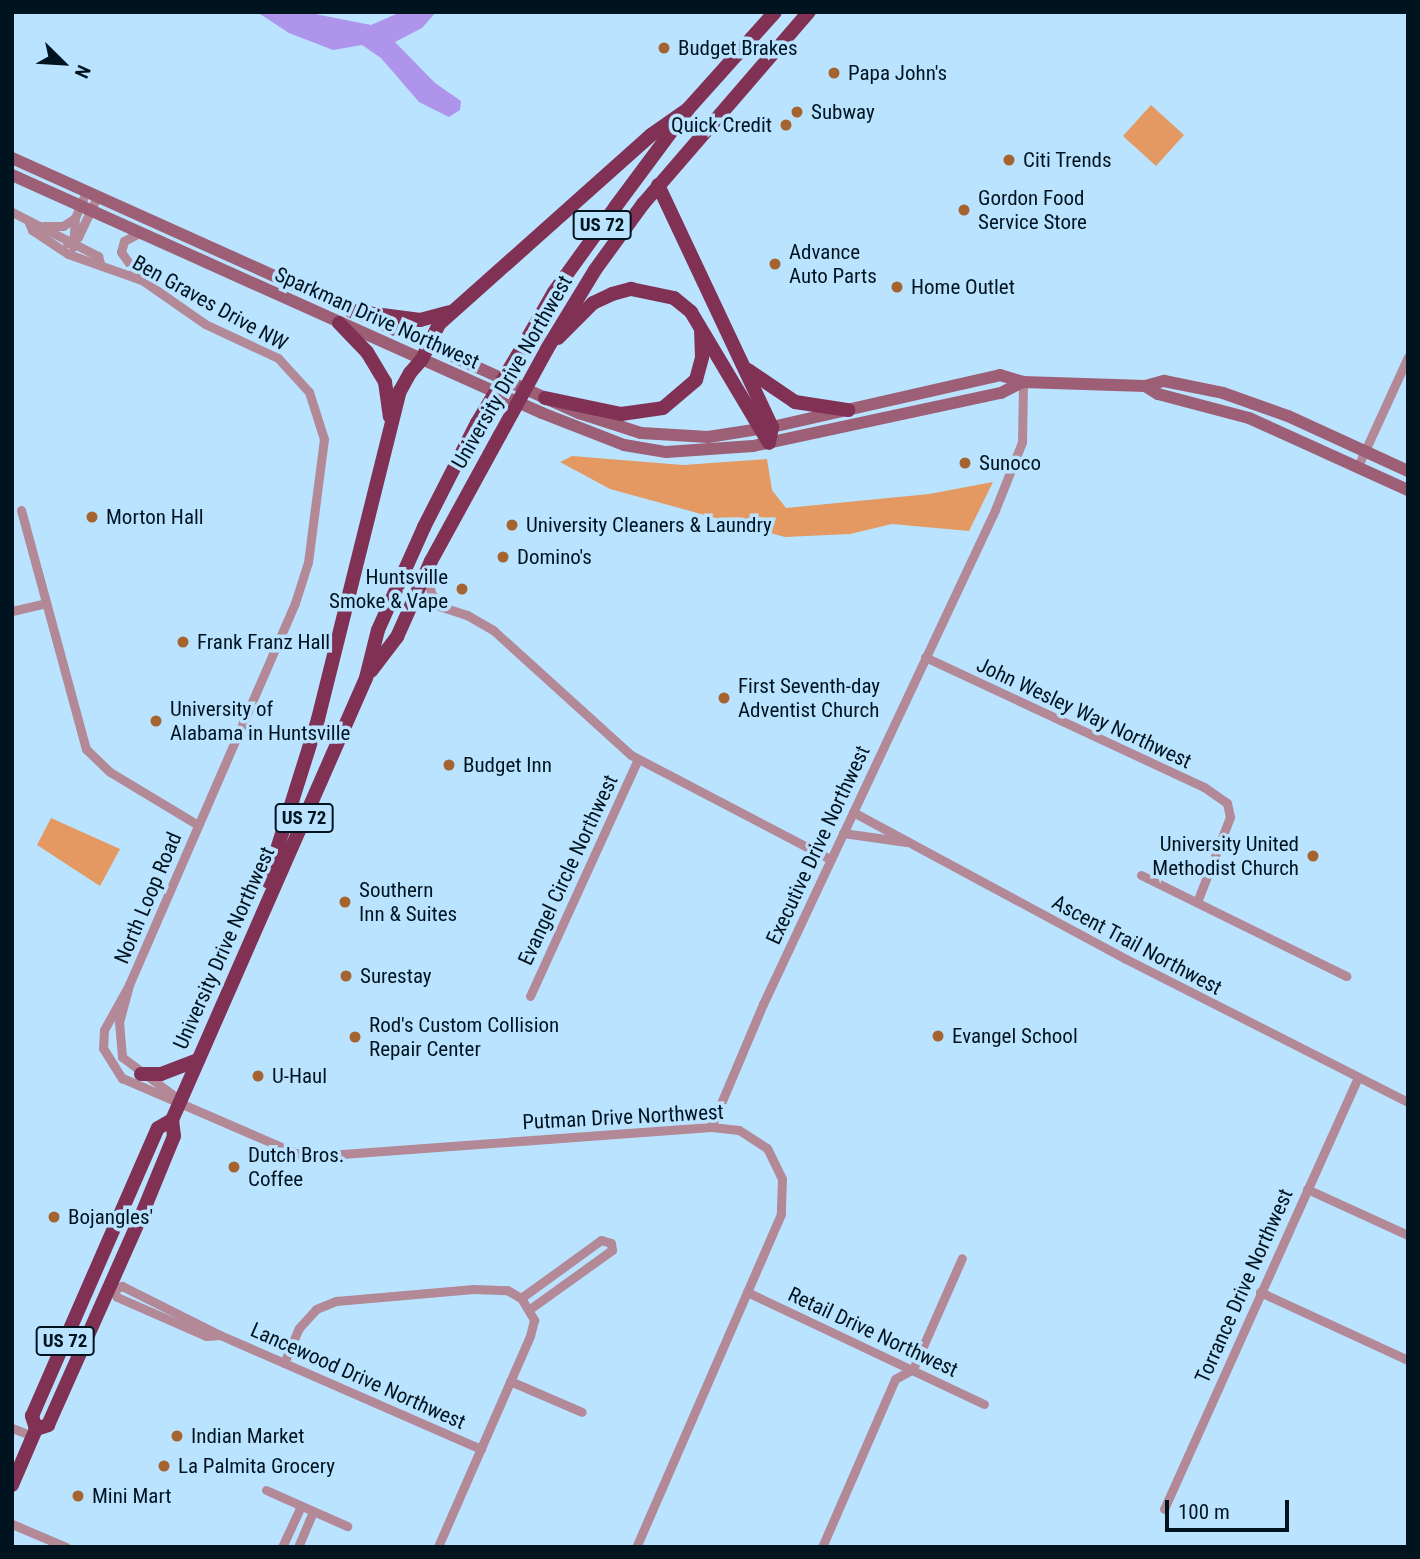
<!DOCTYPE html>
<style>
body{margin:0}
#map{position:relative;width:1420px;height:1559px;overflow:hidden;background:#b9e3ff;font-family:"Roboto Condensed",sans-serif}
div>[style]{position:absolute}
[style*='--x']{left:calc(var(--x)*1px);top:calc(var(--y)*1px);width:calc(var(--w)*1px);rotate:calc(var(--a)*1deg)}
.green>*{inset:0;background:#e49962}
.water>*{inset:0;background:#ae95eb}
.minor>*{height:9px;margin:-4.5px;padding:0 4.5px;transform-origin:4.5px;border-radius:4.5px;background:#b38897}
.secondary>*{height:12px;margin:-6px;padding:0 6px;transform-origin:6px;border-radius:6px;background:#9c5f76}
.trunk>*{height:14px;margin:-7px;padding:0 7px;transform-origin:7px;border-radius:7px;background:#813254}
.trunk-bridge>*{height:14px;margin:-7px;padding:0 7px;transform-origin:7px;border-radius:7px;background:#813254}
.dots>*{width:19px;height:19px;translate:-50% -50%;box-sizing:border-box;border:4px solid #b9e3ff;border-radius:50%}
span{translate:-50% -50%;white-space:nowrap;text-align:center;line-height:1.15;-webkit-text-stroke:7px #b9e3ff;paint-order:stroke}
.shield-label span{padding:2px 5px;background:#b9e3ff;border:2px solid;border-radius:5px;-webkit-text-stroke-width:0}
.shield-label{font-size:19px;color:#001420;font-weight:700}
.poi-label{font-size:21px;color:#001420}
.left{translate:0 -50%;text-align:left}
.right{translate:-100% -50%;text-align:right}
.street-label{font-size:21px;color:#001420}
.frame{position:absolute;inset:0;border:14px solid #001420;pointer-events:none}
.north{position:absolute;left:28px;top:28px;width:70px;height:70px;-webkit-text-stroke:5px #b9e3ff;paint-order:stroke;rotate:114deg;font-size:19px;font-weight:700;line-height:28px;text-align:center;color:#001420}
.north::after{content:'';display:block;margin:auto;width:24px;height:32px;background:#001420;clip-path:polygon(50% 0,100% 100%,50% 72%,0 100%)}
.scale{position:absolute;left:1165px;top:1500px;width:124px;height:32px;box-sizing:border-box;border:4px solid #001420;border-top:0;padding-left:9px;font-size:21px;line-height:24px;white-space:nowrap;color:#001420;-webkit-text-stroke:5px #b9e3ff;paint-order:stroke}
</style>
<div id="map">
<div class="green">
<i style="clip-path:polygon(1151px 105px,1184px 135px,1156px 166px,1123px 136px)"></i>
<i style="clip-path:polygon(572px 456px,683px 465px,767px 459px,772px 490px,786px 508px,929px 494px,993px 482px,969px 531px,892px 524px,850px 534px,785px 537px,610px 489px,560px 462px)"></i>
<i style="clip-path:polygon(51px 818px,120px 849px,100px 886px,37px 845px)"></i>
</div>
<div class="water">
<i style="clip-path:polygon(257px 12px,305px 12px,371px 25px,401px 12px,436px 12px,422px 28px,395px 42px,435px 83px,461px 101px,460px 110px,449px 117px,419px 102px,381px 58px,362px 45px,333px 50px,289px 33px)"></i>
</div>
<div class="minor">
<i style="--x:12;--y:212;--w:97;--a:27.1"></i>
<i style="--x:98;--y:256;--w:7;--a:74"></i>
<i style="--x:29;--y:223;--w:8;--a:67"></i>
<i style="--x:32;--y:230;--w:43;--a:33.7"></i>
<i style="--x:68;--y:254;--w:78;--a:19.4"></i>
<i style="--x:142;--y:280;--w:77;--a:34.9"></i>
<i style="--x:205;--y:324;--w:81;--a:25"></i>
<i style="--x:278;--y:358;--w:46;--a:47.6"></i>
<i style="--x:309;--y:392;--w:49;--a:72.3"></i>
<i style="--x:324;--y:439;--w:124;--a:97.4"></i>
<i style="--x:308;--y:562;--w:43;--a:107.6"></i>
<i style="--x:295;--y:603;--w:417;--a:113.5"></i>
<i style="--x:129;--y:985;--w:38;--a:105"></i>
<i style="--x:119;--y:1022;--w:35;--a:85"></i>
<i style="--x:122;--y:1057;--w:74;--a:36.7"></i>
<i style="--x:44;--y:226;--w:19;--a:0"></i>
<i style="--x:63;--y:226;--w:14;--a:-34"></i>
<i style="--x:139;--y:233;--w:17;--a:152"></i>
<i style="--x:124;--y:241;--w:11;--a:105"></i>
<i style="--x:121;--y:252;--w:32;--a:54"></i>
<i style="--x:67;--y:243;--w:13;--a:-29"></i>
<i style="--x:78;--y:237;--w:44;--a:-64.6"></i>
<i style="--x:73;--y:247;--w:29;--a:-86"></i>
<i style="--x:75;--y:218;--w:28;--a:-67"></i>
<i style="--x:1358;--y:466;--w:120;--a:-65.4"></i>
<i style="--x:21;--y:510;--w:248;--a:74.8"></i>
<i style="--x:86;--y:749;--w:33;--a:44"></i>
<i style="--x:110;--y:772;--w:103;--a:31.1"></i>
<i style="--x:427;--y:575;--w:18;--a:77"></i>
<i style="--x:431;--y:593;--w:14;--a:54"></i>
<i style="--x:414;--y:598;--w:56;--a:17.8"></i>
<i style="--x:467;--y:615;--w:30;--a:30"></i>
<i style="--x:493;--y:630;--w:186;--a:42.2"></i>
<i style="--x:631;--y:755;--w:225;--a:27.6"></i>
<i style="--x:12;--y:611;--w:35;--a:-13"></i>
<i style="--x:925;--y:657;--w:308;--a:25"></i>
<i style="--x:1204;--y:787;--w:28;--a:35"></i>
<i style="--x:1227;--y:803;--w:14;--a:78"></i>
<i style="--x:1230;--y:817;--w:91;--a:111.2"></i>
<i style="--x:853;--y:812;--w:310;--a:28.3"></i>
<i style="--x:1126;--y:959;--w:316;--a:26.9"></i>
<i style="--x:843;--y:833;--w:64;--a:8.1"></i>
<i style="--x:1141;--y:875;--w:229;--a:26.2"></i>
<i style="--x:129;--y:985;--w:51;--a:119.1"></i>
<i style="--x:104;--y:1030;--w:18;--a:93"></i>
<i style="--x:103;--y:1048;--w:36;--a:58"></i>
<i style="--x:122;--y:1078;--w:189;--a:23.4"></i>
<i style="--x:295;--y:1153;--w:20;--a:9"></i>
<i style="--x:315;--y:1156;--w:397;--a:-4.2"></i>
<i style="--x:711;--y:1127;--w:28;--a:6"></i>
<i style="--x:739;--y:1130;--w:33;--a:33"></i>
<i style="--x:767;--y:1148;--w:34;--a:64"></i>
<i style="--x:782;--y:1179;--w:35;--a:92"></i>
<i style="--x:781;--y:1214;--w:363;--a:113.5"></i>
<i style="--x:530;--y:996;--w:260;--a:-65.5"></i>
<i style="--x:711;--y:1127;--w:134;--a:-67.1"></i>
<i style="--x:763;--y:1004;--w:546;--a:-64.84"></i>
<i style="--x:995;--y:510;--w:73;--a:-68.3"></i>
<i style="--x:1022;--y:442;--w:60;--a:-89"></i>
<i style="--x:1307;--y:1189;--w:111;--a:24.5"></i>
<i style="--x:110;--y:1287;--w:12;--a:55"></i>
<i style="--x:117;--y:1297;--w:97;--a:23.7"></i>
<i style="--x:206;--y:1336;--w:14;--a:-4"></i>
<i style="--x:115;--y:1289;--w:8;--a:-23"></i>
<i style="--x:122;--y:1286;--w:110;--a:26.6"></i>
<i style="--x:220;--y:1335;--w:285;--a:23.6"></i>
<i style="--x:747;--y:1292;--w:262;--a:25.3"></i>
<i style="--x:1260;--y:1292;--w:163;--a:24.7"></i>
<i style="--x:521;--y:1298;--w:99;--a:-35.9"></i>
<i style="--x:601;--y:1240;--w:10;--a:17"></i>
<i style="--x:611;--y:1243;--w:7;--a:82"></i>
<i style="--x:612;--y:1250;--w:101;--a:144.3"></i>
<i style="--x:284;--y:1363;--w:38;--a:-67"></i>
<i style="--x:299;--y:1328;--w:25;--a:-48"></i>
<i style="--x:316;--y:1309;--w:22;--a:-22"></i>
<i style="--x:336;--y:1301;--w:138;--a:-5"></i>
<i style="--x:473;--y:1289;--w:34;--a:2"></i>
<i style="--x:507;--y:1290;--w:16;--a:30"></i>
<i style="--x:521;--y:1298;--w:26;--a:59"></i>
<i style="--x:534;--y:1320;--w:16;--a:104"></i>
<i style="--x:530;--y:1336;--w:230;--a:113.6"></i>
<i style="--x:510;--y:1381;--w:78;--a:23.3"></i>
<i style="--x:12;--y:1428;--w:22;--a:21"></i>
<i style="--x:266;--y:1490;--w:89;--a:24"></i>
<i style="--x:1164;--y:1509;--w:471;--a:-65.8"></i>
<i style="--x:12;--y:1524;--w:59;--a:23.1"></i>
<i style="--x:282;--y:1547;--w:45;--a:-65.1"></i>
<i style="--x:298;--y:1547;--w:39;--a:-67"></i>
<i style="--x:822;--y:1547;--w:183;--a:-66.5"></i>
<i style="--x:895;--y:1379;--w:21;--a:-29"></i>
<i style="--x:913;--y:1369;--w:121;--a:-66.2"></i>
</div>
<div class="secondary">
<i style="--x:12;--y:158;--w:622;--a:24.22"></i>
<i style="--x:579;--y:413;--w:65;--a:17.9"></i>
<i style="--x:641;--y:433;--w:67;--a:3.4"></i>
<i style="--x:708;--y:437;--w:65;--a:-8.9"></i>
<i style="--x:772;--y:427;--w:234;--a:-12.8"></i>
<i style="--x:1000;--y:375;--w:24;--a:17"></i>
<i style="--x:1023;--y:382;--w:122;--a:1.9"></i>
<i style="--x:1145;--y:386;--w:20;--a:-15"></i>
<i style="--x:1164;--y:381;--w:60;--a:11.5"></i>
<i style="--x:1223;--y:393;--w:69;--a:19.5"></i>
<i style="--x:1288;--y:416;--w:132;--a:24.6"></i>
<i style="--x:12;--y:175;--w:581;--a:24.18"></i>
<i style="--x:542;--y:413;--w:88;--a:21.3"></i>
<i style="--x:624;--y:445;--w:43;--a:9.5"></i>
<i style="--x:666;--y:452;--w:87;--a:-3.9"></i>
<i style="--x:753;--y:446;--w:254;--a:-12.1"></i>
<i style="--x:1001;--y:393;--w:25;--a:-27"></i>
<i style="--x:1145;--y:386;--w:15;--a:32"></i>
<i style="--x:1158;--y:394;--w:94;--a:14.8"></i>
<i style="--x:1249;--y:418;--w:175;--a:24.4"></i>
</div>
<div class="trunk">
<i style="--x:658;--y:185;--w:268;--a:64.8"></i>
<i style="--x:772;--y:427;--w:16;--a:101"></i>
<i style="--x:351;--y:311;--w:70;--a:7.4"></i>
<i style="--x:420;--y:320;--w:30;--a:-15"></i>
<i style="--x:339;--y:323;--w:40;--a:46"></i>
<i style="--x:367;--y:352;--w:35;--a:59"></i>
<i style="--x:385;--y:382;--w:35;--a:82"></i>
<i style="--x:558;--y:338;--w:49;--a:-45"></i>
<i style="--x:593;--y:303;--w:21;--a:-25"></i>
<i style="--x:612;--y:294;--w:20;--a:-15"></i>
<i style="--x:631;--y:289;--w:44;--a:11.8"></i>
<i style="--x:674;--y:298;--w:22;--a:39"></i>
<i style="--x:691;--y:312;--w:152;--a:59.2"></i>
<i style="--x:523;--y:346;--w:62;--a:-60.1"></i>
<i style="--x:554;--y:292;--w:106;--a:-54.2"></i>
<i style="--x:616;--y:206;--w:121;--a:-53.4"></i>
<i style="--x:688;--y:109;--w:130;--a:-48.1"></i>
<i style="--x:547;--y:349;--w:92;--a:-58.7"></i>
<i style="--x:595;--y:270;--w:82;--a:-54"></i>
<i style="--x:643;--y:204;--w:254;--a:-49.2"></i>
<i style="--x:748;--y:370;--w:57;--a:34.2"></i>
<i style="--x:795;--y:402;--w:54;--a:8.6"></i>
<i style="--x:545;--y:398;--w:78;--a:11.9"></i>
<i style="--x:621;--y:414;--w:42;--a:-8.1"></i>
<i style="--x:663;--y:408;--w:43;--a:-40.3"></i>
<i style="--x:696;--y:380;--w:24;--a:-75"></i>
<i style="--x:702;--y:357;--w:25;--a:-92"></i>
<i style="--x:371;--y:671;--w:43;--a:-52.6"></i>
<i style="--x:397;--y:637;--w:83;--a:-65.9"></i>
<i style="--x:431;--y:561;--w:144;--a:-61.3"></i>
<i style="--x:267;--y:881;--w:170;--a:-72.5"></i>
<i style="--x:318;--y:719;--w:338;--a:-76"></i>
<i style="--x:400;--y:391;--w:21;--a:-61"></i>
<i style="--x:410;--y:373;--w:18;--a:-49"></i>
<i style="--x:422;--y:359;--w:39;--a:-64"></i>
<i style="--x:439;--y:324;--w:284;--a:-41.7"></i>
<i style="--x:651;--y:135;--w:45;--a:-35.1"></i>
<i style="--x:141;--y:1074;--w:20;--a:0"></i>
<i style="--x:161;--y:1074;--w:40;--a:-21"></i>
<i style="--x:36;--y:1429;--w:13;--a:-18"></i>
<i style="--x:48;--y:1425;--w:231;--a:-66"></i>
<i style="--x:142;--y:1214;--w:84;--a:-67.7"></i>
<i style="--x:174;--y:1136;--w:16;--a:-97"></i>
<i style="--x:172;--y:1120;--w:483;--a:-66.3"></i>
<i style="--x:366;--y:678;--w:49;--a:-76"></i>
<i style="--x:378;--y:630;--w:113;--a:-65.9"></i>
<i style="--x:424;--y:527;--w:117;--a:-63"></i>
<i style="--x:12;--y:1485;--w:61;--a:-66.8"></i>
<i style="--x:36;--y:1429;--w:14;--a:-107"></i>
<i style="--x:32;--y:1416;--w:314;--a:-66.4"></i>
<i style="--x:158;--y:1128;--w:16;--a:-30"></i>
</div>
<div class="trunk-bridge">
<i style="--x:477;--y:423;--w:90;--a:-59.1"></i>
<i style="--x:500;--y:435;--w:98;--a:-61.3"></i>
</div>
<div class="dots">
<i style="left:664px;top:48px;background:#a5632f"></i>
<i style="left:834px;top:73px;background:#a5632f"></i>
<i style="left:797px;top:112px;background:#a5632f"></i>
<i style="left:786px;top:125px;background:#a5632f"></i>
<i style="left:1009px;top:160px;background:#a5632f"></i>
<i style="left:964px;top:210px;background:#a5632f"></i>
<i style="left:775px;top:264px;background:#a5632f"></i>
<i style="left:897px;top:287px;background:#a5632f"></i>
<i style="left:965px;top:463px;background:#a5632f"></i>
<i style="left:92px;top:517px;background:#a5632f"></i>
<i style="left:512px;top:525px;background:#a5632f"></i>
<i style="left:503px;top:557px;background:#a5632f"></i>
<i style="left:462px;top:589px;background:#a5632f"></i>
<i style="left:183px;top:642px;background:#a5632f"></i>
<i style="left:724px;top:698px;background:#a5632f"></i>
<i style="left:156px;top:721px;background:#a5632f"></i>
<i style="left:449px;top:765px;background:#a5632f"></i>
<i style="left:1313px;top:856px;background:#a5632f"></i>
<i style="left:345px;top:902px;background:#a5632f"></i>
<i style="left:346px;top:976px;background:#a5632f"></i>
<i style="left:938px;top:1036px;background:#a5632f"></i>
<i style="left:355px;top:1037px;background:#a5632f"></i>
<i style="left:258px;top:1076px;background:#a5632f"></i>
<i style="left:234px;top:1167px;background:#a5632f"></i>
<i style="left:54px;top:1217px;background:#a5632f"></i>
<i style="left:177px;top:1436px;background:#a5632f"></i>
<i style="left:164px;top:1466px;background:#a5632f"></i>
<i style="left:78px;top:1496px;background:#a5632f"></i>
</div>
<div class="shield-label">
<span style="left:602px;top:225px">US 72</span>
<span style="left:304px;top:818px">US 72</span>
<span style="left:65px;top:1341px">US 72</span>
</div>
<div class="poi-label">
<span class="left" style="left:678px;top:48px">Budget Brakes</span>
<span class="left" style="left:848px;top:73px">Papa John's</span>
<span class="left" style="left:811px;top:112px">Subway</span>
<span class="right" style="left:772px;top:125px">Quick Credit</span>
<span class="left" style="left:1023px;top:160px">Citi Trends</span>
<span class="left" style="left:978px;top:210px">Gordon Food<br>Service Store</span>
<span class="left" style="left:789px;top:264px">Advance<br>Auto Parts</span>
<span class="left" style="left:911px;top:287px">Home Outlet</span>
<span class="left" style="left:979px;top:463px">Sunoco</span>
<span class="left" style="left:106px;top:517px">Morton Hall</span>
<span class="left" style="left:526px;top:525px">University Cleaners &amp; Laundry</span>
<span class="left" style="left:517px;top:557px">Domino's</span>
<span class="right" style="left:448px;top:589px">Huntsville<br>Smoke &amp; Vape</span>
<span class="left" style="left:197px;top:642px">Frank Franz Hall</span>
<span class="left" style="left:738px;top:698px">First Seventh-day<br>Adventist Church</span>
<span class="left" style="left:170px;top:721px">University of<br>Alabama in Huntsville</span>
<span class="left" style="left:463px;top:765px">Budget Inn</span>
<span class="right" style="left:1299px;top:856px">University United<br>Methodist Church</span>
<span class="left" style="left:359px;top:902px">Southern<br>Inn &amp; Suites</span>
<span class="left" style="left:360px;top:976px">Surestay</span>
<span class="left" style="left:369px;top:1037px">Rod's Custom Collision<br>Repair Center</span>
<span class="left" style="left:952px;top:1036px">Evangel School</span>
<span class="left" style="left:272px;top:1076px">U-Haul</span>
<span class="left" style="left:248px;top:1167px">Dutch Bros.<br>Coffee</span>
<span class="left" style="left:68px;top:1217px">Bojangles'</span>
<span class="left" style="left:191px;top:1436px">Indian Market</span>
<span class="left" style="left:178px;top:1466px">La Palmita Grocery</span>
<span class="left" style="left:92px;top:1496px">Mini Mart</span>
</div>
<div class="street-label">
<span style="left:210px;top:303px;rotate:29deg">Ben Graves Drive NW</span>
<span style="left:377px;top:318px;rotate:24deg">Sparkman Drive Northwest</span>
<span style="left:512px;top:372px;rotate:-60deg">University Drive Northwest</span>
<span style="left:1084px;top:713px;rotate:25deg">John Wesley Way Northwest</span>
<span style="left:818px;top:845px;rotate:-65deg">Executive Drive Northwest</span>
<span style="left:568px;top:870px;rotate:-65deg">Evangel Circle Northwest</span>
<span style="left:148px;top:898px;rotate:-67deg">North Loop Road</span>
<span style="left:1137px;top:945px;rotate:28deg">Ascent Trail Northwest</span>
<span style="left:224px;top:948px;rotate:-66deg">University Drive Northwest</span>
<span style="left:623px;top:1117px;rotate:-3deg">Putman Drive Northwest</span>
<span style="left:1244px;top:1286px;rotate:-66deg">Torrance Drive Northwest</span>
<span style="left:873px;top:1332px;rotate:25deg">Retail Drive Northwest</span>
<span style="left:358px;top:1376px;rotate:24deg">Lancewood Drive Northwest</span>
</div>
<div class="frame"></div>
<div class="north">N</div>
<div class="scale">100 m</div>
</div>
